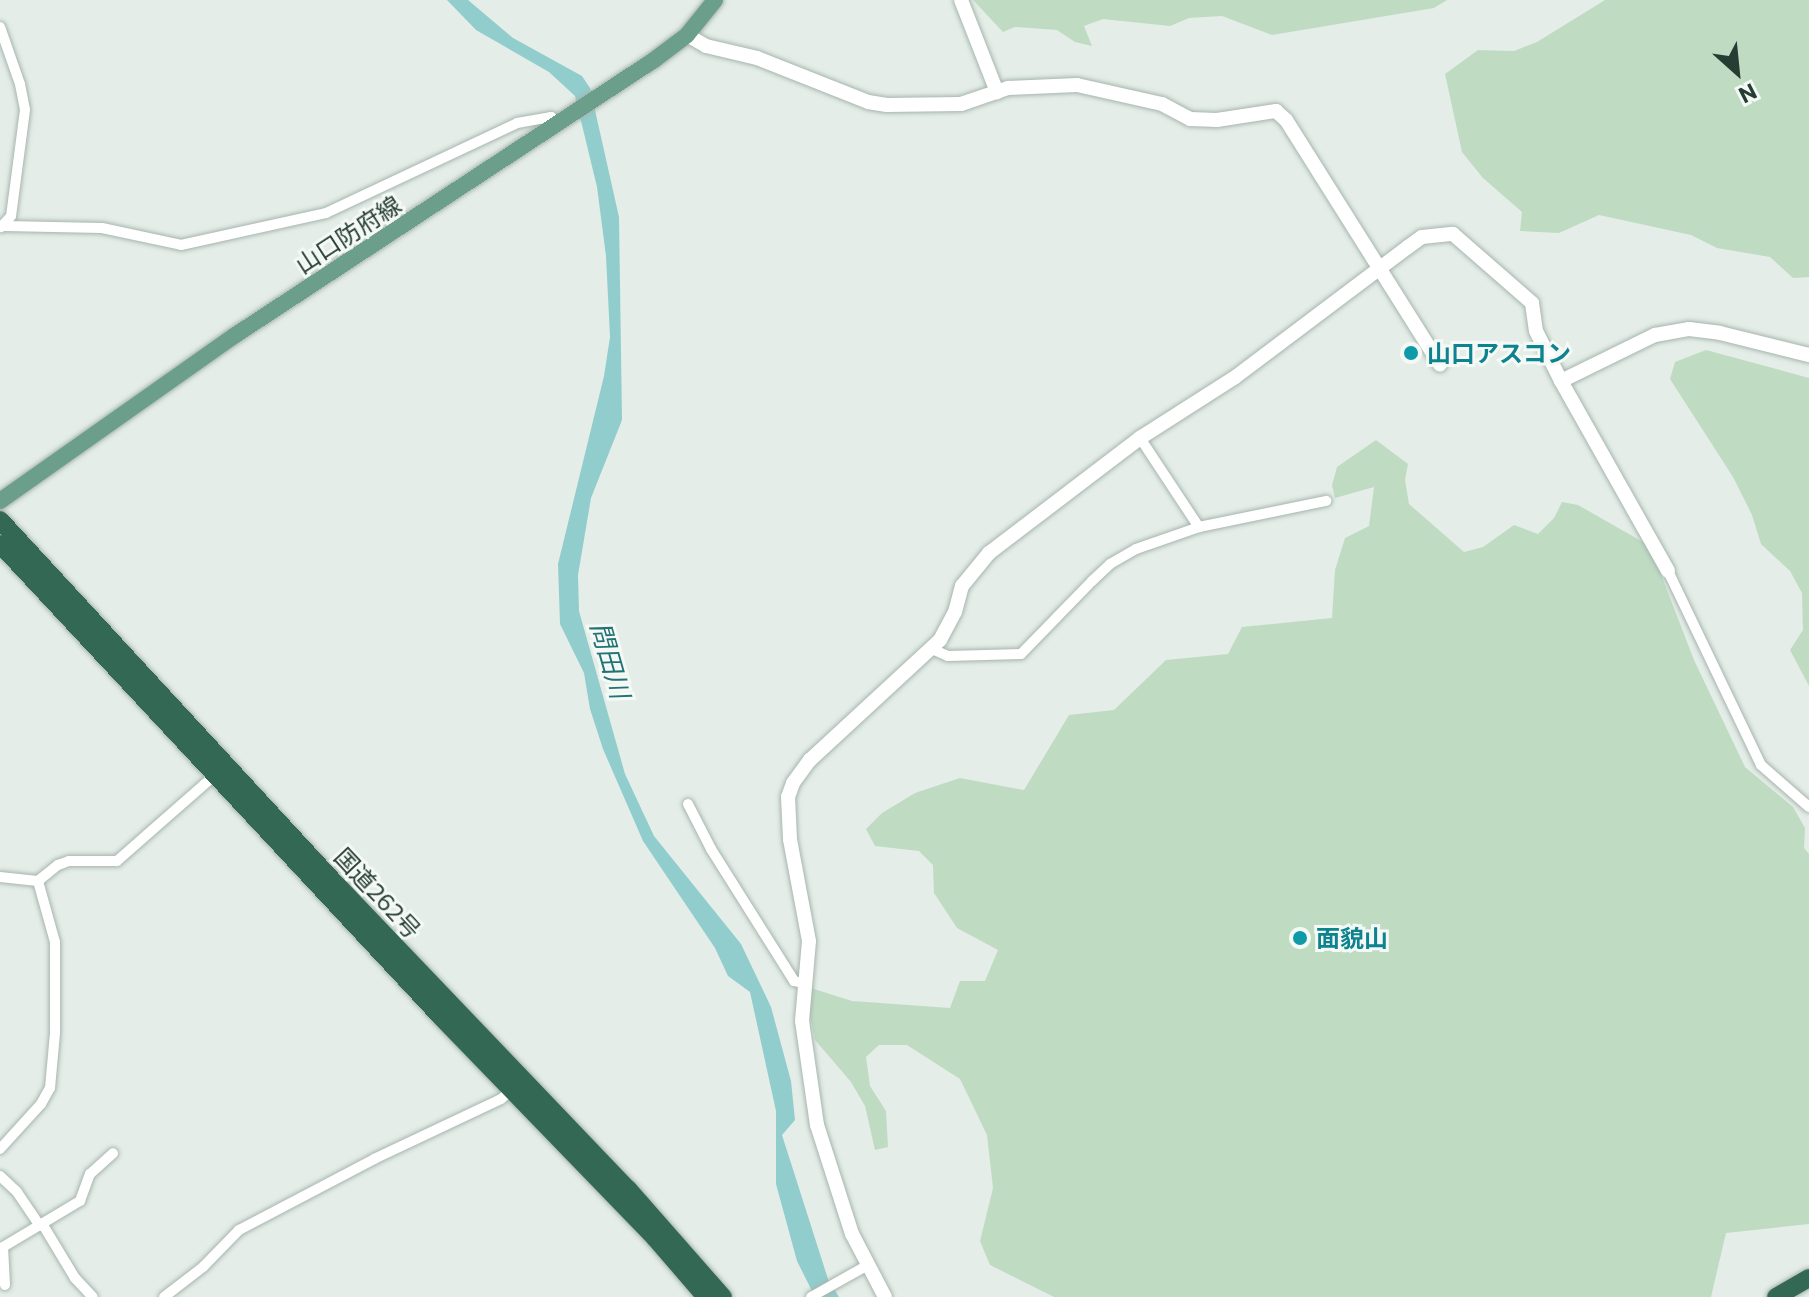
<!DOCTYPE html>
<meta charset="utf-8">
<style>
body{margin:0}
#map{position:relative;width:1809px;height:1297px;overflow:hidden;background:#e4ede8;font-family:Commissioner,"Noto Sans JP",sans-serif}
div>[style]{position:absolute}
[style*='--x']{left:calc(var(--x)*1px);top:calc(var(--y)*1px);width:calc(var(--w)*1px);rotate:calc(var(--a)*1deg)}
.green>*{inset:0;background:#bfdcc3}
.water>*{inset:0;background:#91cdcd}
.roads{filter:drop-shadow(0 0 2px #a7b5ae) drop-shadow(0 0 2px #a7b5ae)}
.street>*{height:10px;margin:-5px;padding:0 5px;transform-origin:5px;border-radius:5px;background:#fff}
.secondary>*{height:14px;margin:-7px;padding:0 7px;transform-origin:7px;border-radius:7px;background:#fff}
.primary>*{height:16px;margin:-8px;padding:0 8px;transform-origin:8px;border-radius:8px;background:#6c9f8b}
.highway>*{height:18px;margin:-9px;padding:0 9px;transform-origin:9px;border-radius:9px;background:#336855}
.dots>*{width:22px;height:22px;translate:-50% -50%;box-sizing:border-box;border:4px solid #f5f9f6;border-radius:50%}
span{translate:-50% -50%;white-space:nowrap;text-align:center;line-height:1.15;-webkit-text-stroke:6px #f5f9f6;paint-order:stroke}
.street-label{font-size:24px;color:#253d33}
.culture-label{font-size:24px;color:#0d838f;font-weight:700}
.left{translate:0 -50%;text-align:left}
.water-label{font-size:26px;color:#237375;font-style:italic}
.north{position:absolute;left:1697px;top:32px;width:80px;height:80px;-webkit-text-stroke:6px #f5f9f6;paint-order:stroke;rotate:153deg;font-size:22px;font-weight:700;line-height:32px;text-align:center;color:#253d33}
.north::after{content:'';display:block;margin:auto;width:28px;height:36px;background:#253d33;clip-path:polygon(50% 0,100% 100%,50% 72%,0 100%)}
</style>
<div id="map">
<div class="green">
<i style="clip-path:polygon(973px 0,1447px 0,1434px 8px,1272px 35px,1222px 16px,1189px 18px,1170px 26px,1103px 19px,1084px 26px,1092px 46px,1075px 42px,1057px 30px,1015px 27px,1003px 32px)"></i>
<i style="clip-path:polygon(1605px 0,1809px 0,1809px 277px,1793px 278px,1770px 257px,1717px 248px,1691px 235px,1599px 215px,1559px 233px,1520px 231px,1522px 212px,1483px 178px,1462px 152px,1445px 74px,1478px 50px,1514px 51px,1537px 42px)"></i>
<i style="clip-path:polygon(1706px 350px,1809px 378px,1809px 686px,1790px 650px,1803px 630px,1802px 593px,1790px 571px,1761px 544px,1752px 515px,1733px 477px,1670px 379px,1675px 362px)"></i>
<i style="clip-path:polygon(1376px 440px,1408px 464px,1405px 480px,1409px 504px,1464px 552px,1483px 547px,1514px 525px,1538px 534px,1554px 518px,1562px 502px,1578px 505px,1650px 546px,1694px 660px,1745px 767px,1793px 807px,1805px 828px,1804px 848px,1809px 854px,1809px 1224px,1726px 1233px,1711px 1297px,1054px 1297px,990px 1265px,980px 1241px,993px 1188px,987px 1135px,960px 1079px,907px 1045px,879px 1045px,866px 1057px,870px 1086px,886px 1111px,888px 1147px,875px 1150px,865px 1106px,851px 1082px,815px 1040px,810px 1015px,811px 988px,852px 1001px,950px 1008px,960px 981px,985px 981px,998px 950px,957px 928px,934px 893px,933px 865px,919px 851px,875px 846px,866px 829px,882px 813px,915px 793px,960px 778px,1024px 790px,1069px 715px,1114px 710px,1166px 660px,1228px 654px,1242px 627px,1332px 618px,1335px 570px,1345px 538px,1369px 526px,1374px 487px,1335px 498px,1332px 485px,1337px 467px)"></i>
</div>
<div class="water">
<i style="clip-path:polygon(447px 0,468px 0,513px 38px,582px 76px,590px 88px,619px 217px,622px 420px,591px 498px,578px 575px,579px 611px,625px 774px,654px 836px,741px 944px,771px 1007px,791px 1081px,795px 1120px,782px 1135px,828px 1279px,839px 1297px,815px 1297px,797px 1261px,776px 1184px,776px 1111px,750px 992px,728px 976px,715px 948px,643px 841px,603px 749px,590px 709px,584px 673px,560px 624px,558px 564px,604px 376px,610px 337px,606px 256px,597px 187px,575px 96px,549px 72px,476px 30px)"></i>
</div>
<div class="roads">
<div class="street">
<i style="--x:0;--y:27;--w:60;--a:70.7"></i>
<i style="--x:20;--y:84;--w:26;--a:79"></i>
<i style="--x:25;--y:110;--w:107;--a:97.5"></i>
<i style="--x:11;--y:216;--w:15;--a:132"></i>
<i style="--x:5;--y:226;--w:97;--a:1.2"></i>
<i style="--x:102;--y:228;--w:81;--a:12.1"></i>
<i style="--x:181;--y:245;--w:148;--a:-12.4"></i>
<i style="--x:326;--y:213;--w:211;--a:-25.2"></i>
<i style="--x:517;--y:123;--w:35;--a:-10"></i>
<i style="--x:551;--y:117;--w:11;--a:68"></i>
<i style="--x:1140;--y:438;--w:107;--a:56.5"></i>
<i style="--x:1668;--y:571;--w:215;--a:64.4"></i>
<i style="--x:1761;--y:765;--w:64;--a:41.2"></i>
<i style="--x:932;--y:649;--w:17;--a:24"></i>
<i style="--x:948;--y:656;--w:73;--a:-1.6"></i>
<i style="--x:1021;--y:654;--w:102;--a:-45.8"></i>
<i style="--x:1092;--y:581;--w:25;--a:-43"></i>
<i style="--x:1110;--y:564;--w:30;--a:-30"></i>
<i style="--x:1136;--y:549;--w:67;--a:-19.2"></i>
<i style="--x:1199;--y:527;--w:130;--a:-11.6"></i>
<i style="--x:688;--y:804;--w:51;--a:62.9"></i>
<i style="--x:711;--y:849;--w:156;--a:57.8"></i>
<i style="--x:794;--y:981;--w:9;--a:13"></i>
<i style="--x:0;--y:877;--w:38;--a:6"></i>
<i style="--x:38;--y:881;--w:26;--a:-39"></i>
<i style="--x:58;--y:865;--w:12;--a:-20"></i>
<i style="--x:69;--y:861;--w:48;--a:0"></i>
<i style="--x:117;--y:861;--w:133;--a:-41.3"></i>
<i style="--x:0;--y:1149;--w:61;--a:-47.7"></i>
<i style="--x:41;--y:1104;--w:18;--a:-61"></i>
<i style="--x:50;--y:1088;--w:55;--a:-84.8"></i>
<i style="--x:55;--y:1033;--w:91;--a:-90"></i>
<i style="--x:55;--y:942;--w:63;--a:-105.6"></i>
<i style="--x:0;--y:1176;--w:23;--a:43"></i>
<i style="--x:17;--y:1192;--w:41;--a:55.9"></i>
<i style="--x:43;--y:1225;--w:62;--a:58.9"></i>
<i style="--x:75;--y:1278;--w:26;--a:47"></i>
<i style="--x:5;--y:1285;--w:38;--a:-93"></i>
<i style="--x:3;--y:1247;--w:90;--a:-30.9"></i>
<i style="--x:80;--y:1201;--w:29;--a:-70"></i>
<i style="--x:90;--y:1174;--w:31;--a:-42"></i>
<i style="--x:164;--y:1297;--w:49;--a:-37.6"></i>
<i style="--x:203;--y:1267;--w:52;--a:-45.8"></i>
<i style="--x:239;--y:1230;--w:153;--a:-27.7"></i>
<i style="--x:374;--y:1159;--w:140;--a:-25.3"></i>
<i style="--x:501;--y:1099;--w:18;--a:-41"></i>
<i style="--x:811;--y:1297;--w:65;--a:-29.3"></i>
</div>
<div class="secondary">
<i style="--x:961;--y:0;--w:99;--a:68.6"></i>
<i style="--x:687;--y:35;--w:22;--a:30"></i>
<i style="--x:706;--y:46;--w:52;--a:13.2"></i>
<i style="--x:757;--y:58;--w:119;--a:21.6"></i>
<i style="--x:868;--y:102;--w:19;--a:9"></i>
<i style="--x:887;--y:105;--w:74;--a:-0.8"></i>
<i style="--x:961;--y:104;--w:50;--a:-18.8"></i>
<i style="--x:1008;--y:88;--w:69;--a:-2.5"></i>
<i style="--x:1077;--y:85;--w:87;--a:12.6"></i>
<i style="--x:1162;--y:104;--w:32;--a:28"></i>
<i style="--x:1190;--y:119;--w:27;--a:2"></i>
<i style="--x:1217;--y:120;--w:60;--a:-8.7"></i>
<i style="--x:1276;--y:111;--w:13;--a:42"></i>
<i style="--x:1286;--y:120;--w:289;--a:57.8"></i>
<i style="--x:1561;--y:381;--w:105;--a:-26.1"></i>
<i style="--x:1655;--y:335;--w:35;--a:-10"></i>
<i style="--x:1689;--y:329;--w:31;--a:7"></i>
<i style="--x:1720;--y:333;--w:92;--a:13.9"></i>
<i style="--x:885;--y:1297;--w:71;--a:-117.6"></i>
<i style="--x:852;--y:1234;--w:114;--a:-107.8"></i>
<i style="--x:817;--y:1125;--w:105;--a:-98.2"></i>
<i style="--x:802;--y:1021;--w:80;--a:-85"></i>
<i style="--x:809;--y:941;--w:104;--a:-100.6"></i>
<i style="--x:790;--y:839;--w:42;--a:-92.7"></i>
<i style="--x:788;--y:797;--w:15;--a:-70"></i>
<i style="--x:793;--y:783;--w:29;--a:-54"></i>
<i style="--x:810;--y:760;--w:177;--a:-42.7"></i>
<i style="--x:940;--y:640;--w:32;--a:-62"></i>
<i style="--x:955;--y:612;--w:27;--a:-75"></i>
<i style="--x:962;--y:586;--w:43;--a:-50.7"></i>
<i style="--x:989;--y:553;--w:190;--a:-37.3"></i>
<i style="--x:1140;--y:438;--w:112;--a:-32.6"></i>
<i style="--x:1234;--y:378;--w:218;--a:-37"></i>
<i style="--x:1408;--y:247;--w:17;--a:-36"></i>
<i style="--x:1422;--y:237;--w:31;--a:-6"></i>
<i style="--x:1453;--y:234;--w:105;--a:41.1"></i>
<i style="--x:1532;--y:303;--w:28;--a:82"></i>
<i style="--x:1536;--y:331;--w:56;--a:63.4"></i>
<i style="--x:1561;--y:381;--w:218;--a:60.6"></i>
</div>
<div class="primary">
<i style="--x:0;--y:501;--w:286;--a:-35.2"></i>
<i style="--x:234;--y:336;--w:503;--a:-33.31"></i>
<i style="--x:654;--y:60;--w:41;--a:-37.1"></i>
<i style="--x:687;--y:35;--w:45;--a:-51.3"></i>
</div>
<div class="highway">
<i style="--x:0;--y:520;--w:500;--a:47.3"></i>
<i style="--x:339;--y:887;--w:418;--a:46.3"></i>
<i style="--x:628;--y:1189;--w:144;--a:48.7"></i>
<i style="--x:0;--y:544;--w:648;--a:47"></i>
<i style="--x:442;--y:1018;--w:306;--a:45.9"></i>
<i style="--x:655;--y:1238;--w:78;--a:49.2"></i>
<i style="--x:1776;--y:1297;--w:38;--a:-30"></i>
</div>
</div>
<div class="dots">
<i style="left:1411px;top:353px;background:#0f9aa8"></i>
<i style="left:1300px;top:938px;background:#0f9aa8"></i>
</div>
<div class="street-label">
<span style="left:348px;top:234px;rotate:-33deg">山口防府線</span>
<span style="left:378px;top:893px;rotate:47deg">国道262号</span>
</div>
<div class="culture-label">
<span class="left" style="left:1427px;top:353px">山口アスコン</span>
<span class="left" style="left:1316px;top:938px">面貌山</span>
</div>
<div class="water-label">
<span style="left:611px;top:660px;rotate:74deg">問田川</span>
</div>
<div class="north">N</div>
</div>
